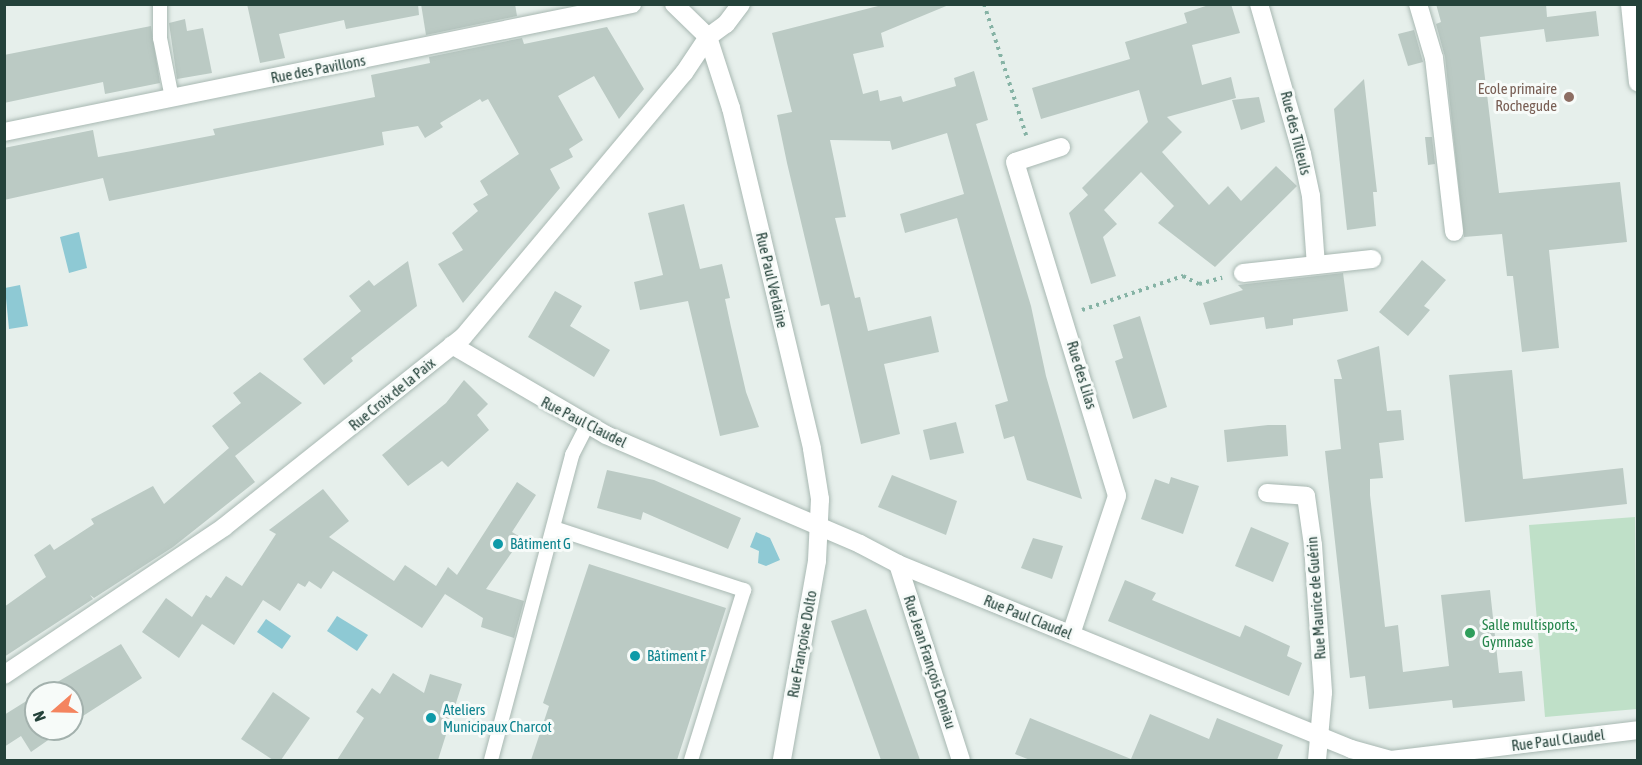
<!DOCTYPE html>
<meta charset="utf-8">
<style>
body{margin:0}
#map{position:relative;width:1642px;height:765px;overflow:hidden;background:#e6efeb;font-family:"Asap Condensed",sans-serif}
div>[style]{position:absolute}
[style*='--x']{left:calc(var(--x)*1px);top:calc(var(--y)*1px);width:calc(var(--w)*1px);rotate:calc(var(--a)*1deg)}
.green>*{inset:0;background:#bfe0c8}
.water>*{inset:0;background:#8ec9d4}
.building>*{inset:0;background:#bbcac4}
.path>*{height:4px;margin-top:-2px;transform-origin:0;background:repeating-linear-gradient(90deg,#86b3a5 0 3px,transparent 0 7.5px)}
.roads{filter:drop-shadow(0 0 2px #a8b8b2) drop-shadow(0 0 2px #a8b8b2)}
.lane>*{height:14px;margin:-7px;padding:0 7px;transform-origin:7px;border-radius:7px;background:#fff}
.street>*{height:18px;margin:-9px;padding:0 9px;transform-origin:9px;border-radius:9px;background:#fff}
.secondary>*{height:18px;margin:-9px;padding:0 9px;transform-origin:9px;border-radius:9px;background:#fff}
.dots>*{width:16px;height:16px;translate:-50% -50%;box-sizing:border-box;border:3px solid #f7fbf9;border-radius:50%}
span{translate:-50% -50%;white-space:nowrap;text-align:center;line-height:1.15;-webkit-text-stroke:6px #f7fbf9;paint-order:stroke}
.street-label{font-size:15px;color:#24423a}
.education-label{font-size:15px;color:#785e54}
.right{translate:-100% -50%;text-align:right}
.culture-label{font-size:15px;color:#0d838f}
.left{translate:0 -50%;text-align:left}
.leisure-label{font-size:15px;color:#27864d}
.frame{position:absolute;inset:0;border:6px solid #24423a;pointer-events:none}
.north{position:absolute;left:24px;top:681px;width:60px;height:60px;box-sizing:border-box;background:#f7fbf9;border:2px solid #a3b1ad;border-radius:50%;rotate:250deg;font-size:16px;font-weight:700;line-height:24px;text-align:center;color:#24423a}
.north::after{content:'';display:block;margin:auto;width:21px;height:27px;background:#f4845f;clip-path:polygon(50% 0,100% 100%,50% 72%,0 100%)}
</style>
<div id="map">
<div class="green">
<i style="clip-path:polygon(1635px 517px,1637px 709px,1545px 717px,1529px 525px)"></i>
</div>
<div class="water">
<i style="clip-path:polygon(79px 232px,87px 268px,69px 273px,60px 237px)"></i>
<i style="clip-path:polygon(20px 285px,28px 326px,9px 329px,5px 288px)"></i>
<i style="clip-path:polygon(756px 532px,770px 538px,780px 560px,766px 566px,758px 563px,759px 551px,750px 547px)"></i>
<i style="clip-path:polygon(337px 616px,368px 635px,357px 651px,327px 631px)"></i>
<i style="clip-path:polygon(266px 619px,291px 636px,282px 649px,257px 632px)"></i>
</div>
<div class="building">
<i style="clip-path:polygon(247px 4px,418px 4px,419px 15px,346px 29px,344px 20px,279px 34px,285px 58px,260px 63px)"></i>
<i style="clip-path:polygon(421px 4px,515px 4px,517px 16px,426px 35px)"></i>
<i style="clip-path:polygon(886px 4px,951px 4px,881px 33px,884px 47px,853px 54px,863px 94px,878px 90px,880px 101px,901px 96px,903px 102px,956px 86px,954px 78px,974px 71px,988px 120px,976px 124px,1031px 306px,1046px 376px,1082px 499px,1027px 480px,1014px 436px,1004px 439px,995px 405px,1008px 401px,957px 218px,905px 233px,900px 214px,964px 194px,947px 133px,892px 150px,890px 141px,830px 140px,846px 217px,835px 218px,855px 298px,860px 297px,868px 331px,931px 316px,939px 352px,884px 364px,900px 434px,861px 444px,829px 304px,821px 306px,787px 163px,777px 115px,792px 112px,772px 33px)"></i>
<i style="clip-path:polygon(1212px 4px,1231px 4px,1240px 33px,1192px 45px,1202px 85px,1231px 77px,1236px 98px,1167px 117px,1182px 132px,1162px 152px,1209px 205px,1228px 186px,1241px 201px,1276px 166px,1297px 186px,1215px 267px,1158px 223px,1174px 206px,1141px 172px,1104px 210px,1117px 224px,1103px 237px,1116px 276px,1091px 284px,1069px 213px,1088px 195px,1082px 188px,1148px 122px,1139px 90px,1041px 119px,1032px 88px,1130px 59px,1125px 42px,1187px 23px,1184px 13px)"></i>
<i style="clip-path:polygon(1436px 4px,1546px 4px,1547px 17px,1596px 11px,1599px 36px,1546px 42px,1544px 29px,1480px 37px,1499px 193px,1620px 182px,1627px 242px,1549px 250px,1559px 348px,1522px 352px,1513px 276px,1507px 276px,1502px 234px,1464px 237px,1445px 57px,1436px 24px,1441px 22px)"></i>
<i style="clip-path:polygon(185px 19px,187px 31px,203px 28px,212px 73px,177px 79px,169px 23px)"></i>
<i style="clip-path:polygon(151px 26px,160px 83px,105px 94px,103px 82px,4px 103px,4px 55px)"></i>
<i style="clip-path:polygon(607px 27px,644px 89px,619px 119px,594px 76px,558px 96px,583px 140px,569px 149px,573px 157px,550px 169px,560px 188px,463px 303px,438px 264px,463px 250px,452px 233px,478px 211px,473px 204px,488px 195px,480px 181px,519px 154px,488px 99px,482px 102px,480px 99px,440px 123px,443px 127px,425px 138px,418px 126px,382px 132px,384px 145px,109px 201px,103px 178px,4px 200px,4px 148px,93px 130px,98px 157px,132px 151px,215px 135px,213px 129px,375px 97px,371px 75px,430px 63px,429px 57px,522px 38px,524px 44px)"></i>
<i style="clip-path:polygon(1414px 30px,1423px 62px,1408px 66px,1398px 34px)"></i>
<i style="clip-path:polygon(1364px 79px,1377px 192px,1373px 192px,1376px 226px,1347px 230px,1334px 109px)"></i>
<i style="clip-path:polygon(1259px 97px,1265px 122px,1241px 130px,1232px 100px)"></i>
<i style="clip-path:polygon(1425px 137px,1432px 137px,1435px 164px,1428px 165px)"></i>
<i style="clip-path:polygon(684px 204px,700px 269px,722px 264px,730px 298px,725px 299px,731px 327px,746px 392px,759px 427px,720px 436px,688px 301px,640px 310px,634px 282px,663px 275px,648px 213px)"></i>
<i style="clip-path:polygon(1422px 260px,1446px 280px,1424px 306px,1430px 310px,1408px 336px,1379px 312px)"></i>
<i style="clip-path:polygon(408px 261px,417px 306px,351px 358px,353px 361px,324px 385px,303px 359px,361px 311px,349px 296px,369px 280px,374px 286px)"></i>
<i style="clip-path:polygon(1343px 273px,1348px 311px,1293px 319px,1293px 325px,1266px 329px,1264px 317px,1210px 325px,1203px 303px,1243px 290px,1238px 285px)"></i>
<i style="clip-path:polygon(555px 291px,582px 306px,570px 326px,610px 350px,594px 377px,528px 337px)"></i>
<i style="clip-path:polygon(1140px 316px,1167px 407px,1133px 419px,1115px 361px,1123px 358px,1113px 325px)"></i>
<i style="clip-path:polygon(1379px 346px,1387px 411px,1401px 410px,1404px 440px,1379px 443px,1383px 478px,1370px 479px,1370px 495px,1385px 627px,1398px 625px,1403px 672px,1449px 666px,1441px 595px,1490px 590px,1499px 673px,1522px 671px,1525px 701px,1453px 708px,1452px 700px,1369px 709px,1365px 676px,1350px 678px,1325px 451px,1341px 449px,1334px 379px,1342px 379px,1337px 360px)"></i>
<i style="clip-path:polygon(1512px 370px,1523px 479px,1623px 468px,1627px 504px,1465px 522px,1449px 375px)"></i>
<i style="clip-path:polygon(260px 372px,302px 403px,235px 456px,255px 482px,173px 547px,94px 598px,90px 595px,93px 599px,4px 657px,4px 607px,46px 577px,34px 555px,50px 544px,54px 550px,94px 524px,91px 519px,153px 486px,164px 504px,229px 448px,212px 426px,241px 403px,233px 393px)"></i>
<i style="clip-path:polygon(464px 380px,488px 404px,477px 415px,489px 430px,448px 467px,442px 461px,408px 486px,382px 455px,446px 403px)"></i>
<i style="clip-path:polygon(956px 422px,964px 453px,930px 460px,923px 430px)"></i>
<i style="clip-path:polygon(1268px 425px,1286px 425px,1288px 456px,1227px 462px,1224px 430px)"></i>
<i style="clip-path:polygon(607px 470px,654px 480px,741px 518px,728px 549px,643px 512px,641px 520px,597px 508px)"></i>
<i style="clip-path:polygon(892px 475px,957px 501px,946px 535px,878px 507px)"></i>
<i style="clip-path:polygon(1171px 477px,1199px 486px,1183px 534px,1141px 519px,1155px 479px,1169px 484px)"></i>
<i style="clip-path:polygon(517px 482px,536px 495px,512px 532px,522px 538px,486px 589px,524px 601px,514px 638px,481px 627px,483px 618px,445px 594px,422px 628px,333px 571px,321px 589px,309px 581px,305px 587px,298px 583px,280px 611px,263px 600px,234px 645px,202px 624px,179px 658px,142px 632px,166px 598px,192px 617px,206px 595px,211px 598px,226px 576px,242px 586px,276px 534px,269px 530px,323px 489px,349px 521px,329px 537px,394px 581px,405px 565px,436px 586px,448px 567px,457px 575px)"></i>
<i style="clip-path:polygon(1251px 527px,1289px 543px,1273px 582px,1235px 566px)"></i>
<i style="clip-path:polygon(1033px 538px,1063px 546px,1052px 579px,1021px 568px)"></i>
<i style="clip-path:polygon(589px 564px,726px 608px,677px 760px,531px 760px,549px 706px,543px 703px)"></i>
<i style="clip-path:polygon(1125px 580px,1156px 593px,1152px 600px,1240px 637px,1245px 625px,1290px 646px,1287px 656px,1302px 663px,1289px 696px,1108px 621px)"></i>
<i style="clip-path:polygon(866px 609px,920px 760px,881px 760px,831px 621px)"></i>
<i style="clip-path:polygon(121px 644px,142px 678px,72px 723px,72px 693px,39px 693px)"></i>
<i style="clip-path:polygon(393px 673px,424px 693px,430px 674px,462px 684px,438px 760px,337px 760px,364px 718px,356px 712px,372px 688px,380px 694px)"></i>
<i style="clip-path:polygon(273px 692px,310px 718px,281px 760px,273px 760px,241px 739px)"></i>
<i style="clip-path:polygon(36px 695px,36px 729px,64px 729px,31px 752px,21px 736px,4px 747px,4px 715px)"></i>
<i style="clip-path:polygon(1150px 714px,1209px 739px,1217px 718px,1283px 745px,1277px 760px,1030px 760px,1015px 754px,1030px 718px,1131px 759px)"></i>
</div>
<div class="path">
<i style="--x:984;--y:4;--w:138;--a:72.2"></i>
<i style="--x:1082;--y:310;--w:107;--a:-18.6"></i>
<i style="--x:1183;--y:276;--w:18;--a:27"></i>
<i style="--x:1199;--y:284;--w:24;--a:-15"></i>
</div>
<div class="roads">
<div class="lane">
<i style="--x:160;--y:4;--w:34;--a:90"></i>
<i style="--x:160;--y:38;--w:61;--a:78.7"></i>
<i style="--x:554;--y:528;--w:200;--a:18.1"></i>
<i style="--x:744;--y:590;--w:178;--a:107.3"></i>
<i style="--x:491;--y:760;--w:316;--a:-75.1"></i>
<i style="--x:572;--y:455;--w:34;--a:-63"></i>
</div>
<div class="street">
<i style="--x:674;--y:4;--w:47;--a:44.1"></i>
<i style="--x:708;--y:37;--w:75;--a:72.1"></i>
<i style="--x:731;--y:108;--w:350;--a:76.6"></i>
<i style="--x:812;--y:449;--w:51;--a:80.9"></i>
<i style="--x:820;--y:499;--w:62;--a:92.8"></i>
<i style="--x:817;--y:561;--w:202;--a:100"></i>
<i style="--x:1259;--y:4;--w:156;--a:74"></i>
<i style="--x:1302;--y:154;--w:43;--a:77.9"></i>
<i style="--x:1311;--y:196;--w:69;--a:85.9"></i>
<i style="--x:1418;--y:4;--w:56;--a:73.5"></i>
<i style="--x:1434;--y:58;--w:175;--a:83.4"></i>
<i style="--x:4;--y:132;--w:641;--a:-11.52"></i>
<i style="--x:1061;--y:147;--w:48;--a:161.9"></i>
<i style="--x:1015;--y:162;--w:349;--a:73"></i>
<i style="--x:1117;--y:496;--w:145;--a:108.4"></i>
<i style="--x:1243;--y:273;--w:130;--a:-6.2"></i>
<i style="--x:452;--y:345;--w:178;--a:30.3"></i>
<i style="--x:606;--y:435;--w:276;--a:23.2"></i>
<i style="--x:860;--y:544;--w:43;--a:27.8"></i>
<i style="--x:898;--y:564;--w:489;--a:22.2"></i>
<i style="--x:1351;--y:749;--w:41;--a:15.4"></i>
<i style="--x:1391;--y:760;--w:249;--a:-6.9"></i>
<i style="--x:1267;--y:493;--w:39;--a:4"></i>
<i style="--x:1306;--y:496;--w:49;--a:81.9"></i>
<i style="--x:1313;--y:545;--w:148;--a:86.1"></i>
<i style="--x:1323;--y:693;--w:67;--a:95.1"></i>
<i style="--x:898;--y:564;--w:206;--a:72.2"></i>
<i style="--x:4;--y:675;--w:265;--a:-33.9"></i>
<i style="--x:224;--y:527;--w:305;--a:-38.5"></i>
<i style="--x:463;--y:337;--w:344;--a:-50.1"></i>
<i style="--x:684;--y:73;--w:43;--a:-56.3"></i>
<i style="--x:708;--y:37;--w:22;--a:-36"></i>
<i style="--x:726;--y:24;--w:25;--a:-53"></i>
</div>
<div class="secondary">
<i style="--x:1630;--y:4;--w:79;--a:84.2"></i>
</div>
</div>
<div class="dots">
<i style="left:1569px;top:97px;background:#8d6e63"></i>
<i style="left:498px;top:544px;background:#0f9aa8"></i>
<i style="left:1470px;top:633px;background:#2e9e5b"></i>
<i style="left:635px;top:656px;background:#0f9aa8"></i>
<i style="left:431px;top:718px;background:#0f9aa8"></i>
</div>
<div class="street-label">
<span style="left:318px;top:69px;rotate:-11deg">Rue des Pavillons</span>
<span style="left:1296px;top:133px;rotate:76deg">Rue des Tilleuls</span>
<span style="left:772px;top:280px;rotate:77deg">Rue Paul Verlaine</span>
<span style="left:1082px;top:375px;rotate:73deg">Rue des Lilas</span>
<span style="left:392px;top:394px;rotate:-39deg">Rue Croix de la Paix</span>
<span style="left:584px;top:422px;rotate:27deg">Rue Paul Claudel</span>
<span style="left:1316px;top:598px;rotate:-94deg">Rue Maurice de Guérin</span>
<span style="left:1028px;top:617px;rotate:22deg">Rue Paul Claudel</span>
<span style="left:802px;top:644px;rotate:-80deg">Rue Françoise Dolto</span>
<span style="left:930px;top:662px;rotate:72deg">Rue Jean François Deniau</span>
<span style="left:1558px;top:740px;rotate:-7deg">Rue Paul Claudel</span>
</div>
<div class="education-label">
<span class="right" style="left:1557px;top:97px">Ecole primaire<br>Rochegude</span>
</div>
<div class="culture-label">
<span class="left" style="left:510px;top:544px">Bâtiment G</span>
<span class="left" style="left:647px;top:656px">Bâtiment F</span>
<span class="left" style="left:443px;top:718px">Ateliers<br>Municipaux Charcot</span>
</div>
<div class="leisure-label">
<span class="left" style="left:1482px;top:633px">Salle multisports,<br>Gymnase</span>
</div>
<div class="frame"></div>
<div class="north">N</div>
</div>
